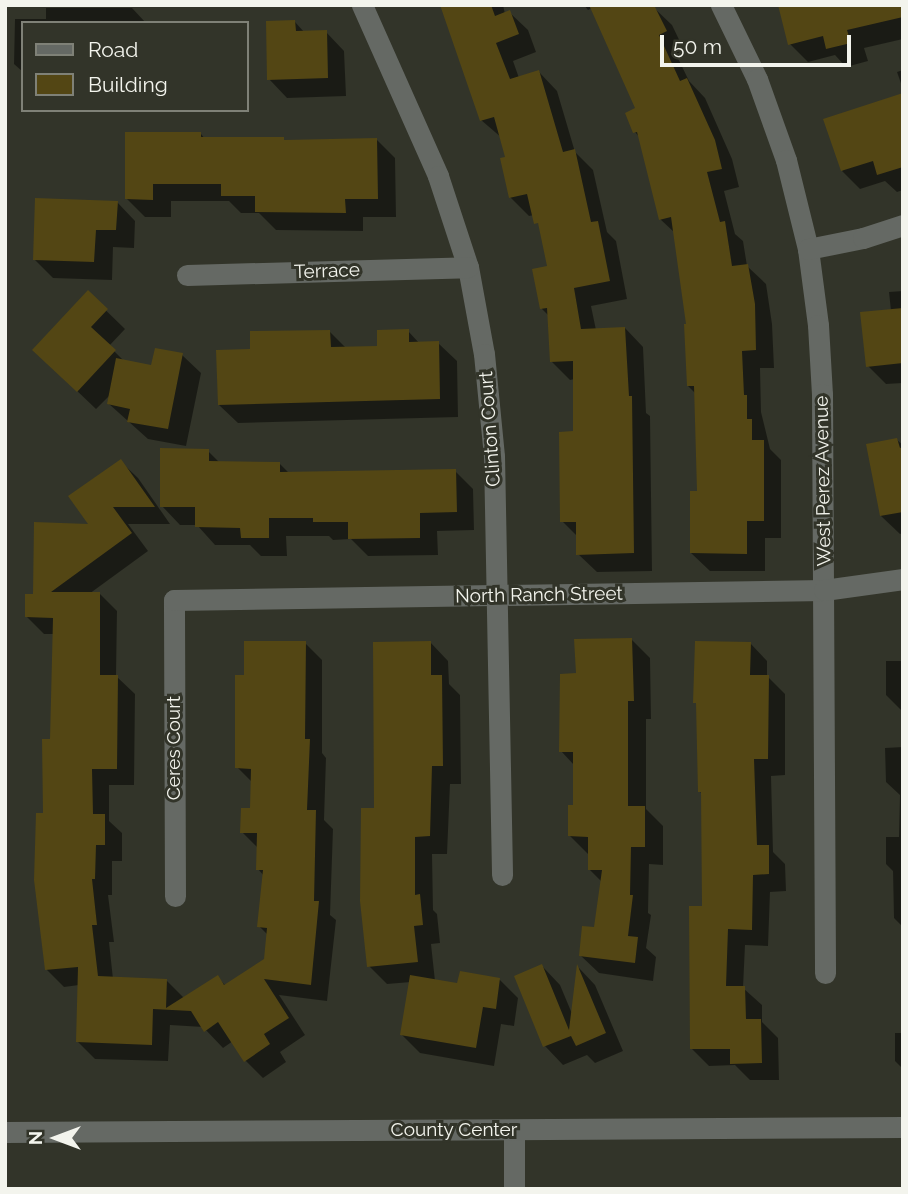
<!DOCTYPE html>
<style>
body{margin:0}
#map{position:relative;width:908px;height:1194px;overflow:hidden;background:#323429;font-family:Raleway,sans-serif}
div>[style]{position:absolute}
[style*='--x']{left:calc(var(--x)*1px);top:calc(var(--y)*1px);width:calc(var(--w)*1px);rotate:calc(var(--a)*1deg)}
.shadow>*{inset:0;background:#0007}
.building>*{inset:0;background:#534614}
.minor>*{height:21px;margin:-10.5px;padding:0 10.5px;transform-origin:10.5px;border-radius:10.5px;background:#656964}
span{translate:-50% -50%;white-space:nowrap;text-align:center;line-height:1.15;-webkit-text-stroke:6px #323429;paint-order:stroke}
.street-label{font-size:19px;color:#f3f4ed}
.frame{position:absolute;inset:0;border:7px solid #f3f4ed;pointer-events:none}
.legend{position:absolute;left:21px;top:21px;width:228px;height:91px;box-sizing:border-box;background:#323429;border:2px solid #7f8177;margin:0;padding:9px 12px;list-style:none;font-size:21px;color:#f3f4ed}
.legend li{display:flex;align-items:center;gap:14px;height:35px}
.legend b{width:35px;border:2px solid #7f8177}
.north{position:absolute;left:21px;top:1103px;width:70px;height:70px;-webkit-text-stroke:5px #323429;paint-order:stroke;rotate:270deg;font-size:19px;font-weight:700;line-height:28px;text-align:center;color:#f3f4ed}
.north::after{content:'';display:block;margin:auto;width:24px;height:32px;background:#f3f4ed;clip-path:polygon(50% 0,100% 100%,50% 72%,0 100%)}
.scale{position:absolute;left:660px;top:35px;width:191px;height:32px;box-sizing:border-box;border:4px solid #f3f4ed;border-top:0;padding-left:9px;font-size:21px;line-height:24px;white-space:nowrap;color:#f3f4ed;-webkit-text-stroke:5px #323429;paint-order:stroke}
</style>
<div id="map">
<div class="shadow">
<i style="clip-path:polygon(441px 5px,503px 5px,505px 14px,509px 12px,528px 30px,536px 52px,513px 61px,519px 78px,539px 72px,557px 91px,575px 152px,593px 170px,607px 232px,616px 241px,627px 299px,591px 306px,596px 330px,625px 328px,643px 347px,646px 413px,650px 416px,652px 571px,597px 572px,578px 554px,578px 537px,562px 521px,575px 433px,575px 379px,570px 380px,551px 361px,550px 317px,542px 309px,549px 268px,541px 228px,534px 215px,529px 216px,510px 197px,508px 158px,502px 138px,481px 120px)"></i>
<i style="clip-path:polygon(584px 5px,651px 5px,672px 25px,684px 50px,676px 54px,689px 81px,705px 98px,732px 159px,739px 187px,724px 191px,735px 234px,743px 241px,747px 266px,766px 284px,772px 324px,774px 368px,760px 368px,761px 412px,770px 449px,781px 460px,781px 538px,765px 538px,765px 571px,710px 571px,691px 553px,699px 493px,696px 394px,688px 386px,689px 326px,675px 233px,660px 219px,640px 138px,635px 132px,637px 109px,592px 8px,588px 10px)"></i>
<i style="clip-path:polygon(903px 5px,903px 39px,864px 48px,868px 61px,846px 67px,835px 55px,808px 62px,790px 44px)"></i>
<i style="clip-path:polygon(46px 8px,132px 8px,146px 23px,23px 23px,23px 72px,14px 64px,15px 19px,46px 19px)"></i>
<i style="clip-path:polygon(295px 22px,305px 33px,326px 32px,344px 51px,346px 96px,287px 98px,269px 79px)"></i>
<i style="clip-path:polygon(903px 70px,903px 89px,897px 72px)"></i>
<i style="clip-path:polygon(903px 95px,903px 190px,897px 192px,885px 181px,860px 189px,842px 171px)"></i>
<i style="clip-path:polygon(201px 134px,205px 139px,283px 139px,286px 142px,377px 140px,395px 158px,396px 217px,363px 217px,363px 231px,276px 230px,259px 213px,241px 213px,229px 201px,171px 201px,171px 217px,145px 217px,127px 199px)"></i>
<i style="clip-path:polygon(117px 202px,135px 221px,134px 248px,113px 247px,112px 280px,53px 278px,34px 259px)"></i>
<i style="clip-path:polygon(903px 291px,903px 383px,886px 384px,868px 366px,891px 311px,889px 292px)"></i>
<i style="clip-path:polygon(88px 293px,125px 329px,109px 346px,125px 362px,153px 368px,182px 355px,201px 373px,186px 446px,148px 439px,109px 404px,111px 394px,96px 409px,53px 368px)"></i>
<i style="clip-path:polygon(408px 331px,420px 344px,438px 343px,457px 361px,458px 417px,238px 423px,219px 405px,252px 351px,330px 332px,346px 348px,379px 348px)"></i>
<i style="clip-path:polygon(897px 440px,903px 445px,903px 533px,900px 534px,881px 516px)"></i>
<i style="clip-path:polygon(208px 451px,220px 463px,279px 463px,289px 473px,455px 471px,473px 489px,474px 530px,437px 531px,438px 555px,368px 556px,351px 539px,333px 540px,329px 536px,286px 536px,287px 556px,261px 556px,250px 545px,215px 545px,197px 525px,180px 525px,162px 506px)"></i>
<i style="clip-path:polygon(120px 461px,138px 478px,170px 524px,128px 524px,148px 551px,89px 594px,100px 594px,117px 611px,116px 676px,135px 694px,134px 785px,109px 785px,109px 821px,122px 833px,122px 861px,112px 861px,112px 895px,108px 895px,114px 942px,109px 942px,113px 979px,167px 981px,185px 999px,217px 977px,226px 986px,266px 960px,268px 935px,259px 926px,264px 876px,258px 869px,258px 848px,242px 832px,251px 810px,252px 782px,237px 767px,246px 677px,305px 643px,322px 660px,322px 753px,326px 758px,324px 820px,333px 829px,330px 915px,336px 920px,327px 1001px,279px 995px,305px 1035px,280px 1052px,286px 1062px,263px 1078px,245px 1060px,233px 1041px,223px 1048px,203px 1027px,170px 1025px,168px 1061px,95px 1059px,77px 1041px,79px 985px,64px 987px,47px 970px,45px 815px,51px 741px,54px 634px,44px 634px,26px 616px,35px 596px,92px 525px)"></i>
<i style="clip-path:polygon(631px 639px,650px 658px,651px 719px,646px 719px,646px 809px,663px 826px,663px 865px,649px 864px,648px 913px,651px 915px,646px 948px,656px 957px,653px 981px,599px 973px,580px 955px,596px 929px,602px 882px,589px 869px,588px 854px,570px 836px,574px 807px,574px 765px,561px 751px,577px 675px)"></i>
<i style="clip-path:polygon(430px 642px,448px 661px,449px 684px,460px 695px,461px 784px,450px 784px,447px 854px,432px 854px,433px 910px,437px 914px,440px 943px,431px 944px,435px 981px,459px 985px,500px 980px,518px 998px,514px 1026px,501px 1024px,494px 1066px,420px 1053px,402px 1035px,411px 982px,387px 984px,369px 966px,376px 809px)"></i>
<i style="clip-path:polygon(750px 643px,767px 661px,767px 676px,785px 694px,785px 775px,771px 776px,773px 852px,785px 864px,786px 891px,770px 892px,768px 946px,745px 945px,743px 988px,762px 1005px,762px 1022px,778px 1038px,779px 1080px,750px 1080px,735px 1065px,709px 1066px,691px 1048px,704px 908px,703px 794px,700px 792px,698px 705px,695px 702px)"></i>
<i style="clip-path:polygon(903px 655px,903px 717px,903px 712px,886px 695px,886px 661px,903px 661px)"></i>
<i style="clip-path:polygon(903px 747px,903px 927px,894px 918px,893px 871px,886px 864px,886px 837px,899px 837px,900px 795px,886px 782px,885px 748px)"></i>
<i style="clip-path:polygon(542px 966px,560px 985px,573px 1016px,579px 968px,595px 985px,623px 1051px,595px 1063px,587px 1055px,563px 1065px,545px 1046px,516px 977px)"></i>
<i style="clip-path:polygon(895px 1033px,903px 1033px,903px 1069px,895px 1061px)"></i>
</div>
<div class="building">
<i style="clip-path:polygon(440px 5px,491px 5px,495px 16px,510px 10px,519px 34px,496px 43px,510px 79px,539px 70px,563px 152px,575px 149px,591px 222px,598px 221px,610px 281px,574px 288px,581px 329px,625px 327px,629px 396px,632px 396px,634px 553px,576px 555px,576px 522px,560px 522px,559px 432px,573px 431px,573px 361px,550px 362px,547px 308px,540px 309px,532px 269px,547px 266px,538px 223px,534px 224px,527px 194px,509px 198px,500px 158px,505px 157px,494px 117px,480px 121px)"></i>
<i style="clip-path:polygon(589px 5px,654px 5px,667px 31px,659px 35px,680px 81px,687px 78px,715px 140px,722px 169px,707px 172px,720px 222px,725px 221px,732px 266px,748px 264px,755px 304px,756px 350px,742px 351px,744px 395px,747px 395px,747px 419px,752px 419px,752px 440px,764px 440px,764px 521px,747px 521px,747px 554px,690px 553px,690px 491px,697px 491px,694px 386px,687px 386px,684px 324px,686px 324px,671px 217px,659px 220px,637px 132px,633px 133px,625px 113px,635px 108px)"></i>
<i style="clip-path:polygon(778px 5px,903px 5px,903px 17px,847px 30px,851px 43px,826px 49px,823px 36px,788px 45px)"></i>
<i style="clip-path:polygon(295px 20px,296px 31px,327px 30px,328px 78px,267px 80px,266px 21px)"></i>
<i style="clip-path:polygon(903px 93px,903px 167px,877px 175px,873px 161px,841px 171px,823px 119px)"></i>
<i style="clip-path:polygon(125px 132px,201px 132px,201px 137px,284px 137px,284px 140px,377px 138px,378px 199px,345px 199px,346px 213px,255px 212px,255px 196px,221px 196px,221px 184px,153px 184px,153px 200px,125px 199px)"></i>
<i style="clip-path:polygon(35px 198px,118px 201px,116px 230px,96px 230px,94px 262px,33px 260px)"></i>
<i style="clip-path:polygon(88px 290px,108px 309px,91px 327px,116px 350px,77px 392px,32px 350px)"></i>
<i style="clip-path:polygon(903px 308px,903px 363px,866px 367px,860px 312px)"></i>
<i style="clip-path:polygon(409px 329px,409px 342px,439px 341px,440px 399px,218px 405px,216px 350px,250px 349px,250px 331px,330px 330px,331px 347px,377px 346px,377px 330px)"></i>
<i style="clip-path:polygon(155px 348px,183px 353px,168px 429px,127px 422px,130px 409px,107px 404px,116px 358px,151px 365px)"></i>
<i style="clip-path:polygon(897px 438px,900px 448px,903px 447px,903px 512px,880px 516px,866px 444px)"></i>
<i style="clip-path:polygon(160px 448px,209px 449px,209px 461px,280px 462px,280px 472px,456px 469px,457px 512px,420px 513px,420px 538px,348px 539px,348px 522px,313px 522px,313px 518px,269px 518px,269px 538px,241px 538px,240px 528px,195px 527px,195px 507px,160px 507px)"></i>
<i style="clip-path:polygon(121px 459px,155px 507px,113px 507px,132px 533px,51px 592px,100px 592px,100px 675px,118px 675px,117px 769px,92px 769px,93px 814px,105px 814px,105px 845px,96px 845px,95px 879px,92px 879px,97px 925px,92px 925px,98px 976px,167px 979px,166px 1008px,218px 975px,224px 985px,264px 959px,267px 928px,257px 927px,263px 870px,256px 870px,257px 833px,240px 833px,241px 808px,250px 808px,251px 769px,235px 768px,235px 675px,244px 675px,244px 641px,306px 641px,305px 739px,310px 739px,307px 810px,316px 810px,314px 901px,319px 901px,311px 985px,264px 979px,289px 1018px,264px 1034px,270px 1044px,244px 1062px,218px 1022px,204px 1032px,191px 1011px,153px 1009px,152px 1045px,76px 1042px,78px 967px,45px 970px,34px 880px,36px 813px,43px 813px,42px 739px,50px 739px,53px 618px,25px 617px,25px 594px,33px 594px,34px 522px,88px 524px,68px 496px)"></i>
<i style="clip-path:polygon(632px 638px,634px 701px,628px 701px,628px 806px,645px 806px,645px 847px,631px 847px,630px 895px,633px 895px,628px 936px,638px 937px,635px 963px,579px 956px,582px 926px,594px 927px,602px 870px,588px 870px,588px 837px,568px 836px,568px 805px,573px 805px,573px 752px,559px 752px,560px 674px,576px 673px,574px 639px)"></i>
<i style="clip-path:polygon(431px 641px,431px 675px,442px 675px,443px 766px,432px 766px,430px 836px,415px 837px,415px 895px,420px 894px,423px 925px,414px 926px,418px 962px,367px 967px,360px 901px,361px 808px,374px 808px,373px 642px)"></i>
<i style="clip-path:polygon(695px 641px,751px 642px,750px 675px,769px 675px,768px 759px,754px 759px,757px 845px,769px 845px,769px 874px,753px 875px,752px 930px,728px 929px,726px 986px,745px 986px,746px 1019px,761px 1019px,762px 1063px,730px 1064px,730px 1049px,690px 1049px,689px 906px,702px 906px,701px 792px,698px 792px,696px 703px,693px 703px)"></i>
<i style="clip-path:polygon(542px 964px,569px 1030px,577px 964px,606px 1033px,576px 1046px,571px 1036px,543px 1047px,514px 976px)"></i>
<i style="clip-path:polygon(460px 971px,500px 978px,496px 1009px,483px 1007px,476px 1048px,400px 1035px,410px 975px,457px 983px)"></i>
</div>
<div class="minor">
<i style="--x:362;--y:5;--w:187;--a:66"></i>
<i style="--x:438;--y:176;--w:96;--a:71.8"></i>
<i style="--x:468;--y:267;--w:88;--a:79.6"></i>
<i style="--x:484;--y:354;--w:102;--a:84.4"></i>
<i style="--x:494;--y:456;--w:419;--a:88.9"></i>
<i style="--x:721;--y:5;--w:82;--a:64.1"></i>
<i style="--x:757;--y:79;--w:86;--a:70.3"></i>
<i style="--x:786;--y:160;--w:92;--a:76.1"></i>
<i style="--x:808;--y:249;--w:77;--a:82.5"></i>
<i style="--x:818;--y:325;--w:69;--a:86.7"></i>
<i style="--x:822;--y:394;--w:579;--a:89.7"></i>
<i style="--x:808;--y:249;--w:56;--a:-11.3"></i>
<i style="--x:863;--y:238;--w:42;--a:-18"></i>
<i style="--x:187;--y:275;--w:281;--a:-1.6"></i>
<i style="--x:175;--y:896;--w:296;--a:-90.2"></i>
<i style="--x:174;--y:600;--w:650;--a:-0.88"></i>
<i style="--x:824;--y:590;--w:80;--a:-7.9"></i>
<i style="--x:514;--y:1130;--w:59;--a:90"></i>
<i style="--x:5;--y:1132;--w:898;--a:-0.32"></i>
</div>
<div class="street-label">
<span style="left:327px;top:271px;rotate:-2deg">Terrace</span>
<span style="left:490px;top:429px;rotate:-94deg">Clinton Court</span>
<span style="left:823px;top:481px;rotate:-91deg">West Perez Avenue</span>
<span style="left:539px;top:595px;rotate:-1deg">North Ranch Street</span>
<span style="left:174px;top:748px;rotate:-90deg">Ceres Court</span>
<span style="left:454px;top:1130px">County Center</span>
</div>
<div class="frame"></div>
<ul class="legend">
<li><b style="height:9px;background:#656964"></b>Road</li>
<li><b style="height:19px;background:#534614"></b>Building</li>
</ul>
<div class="north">N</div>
<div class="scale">50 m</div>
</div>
